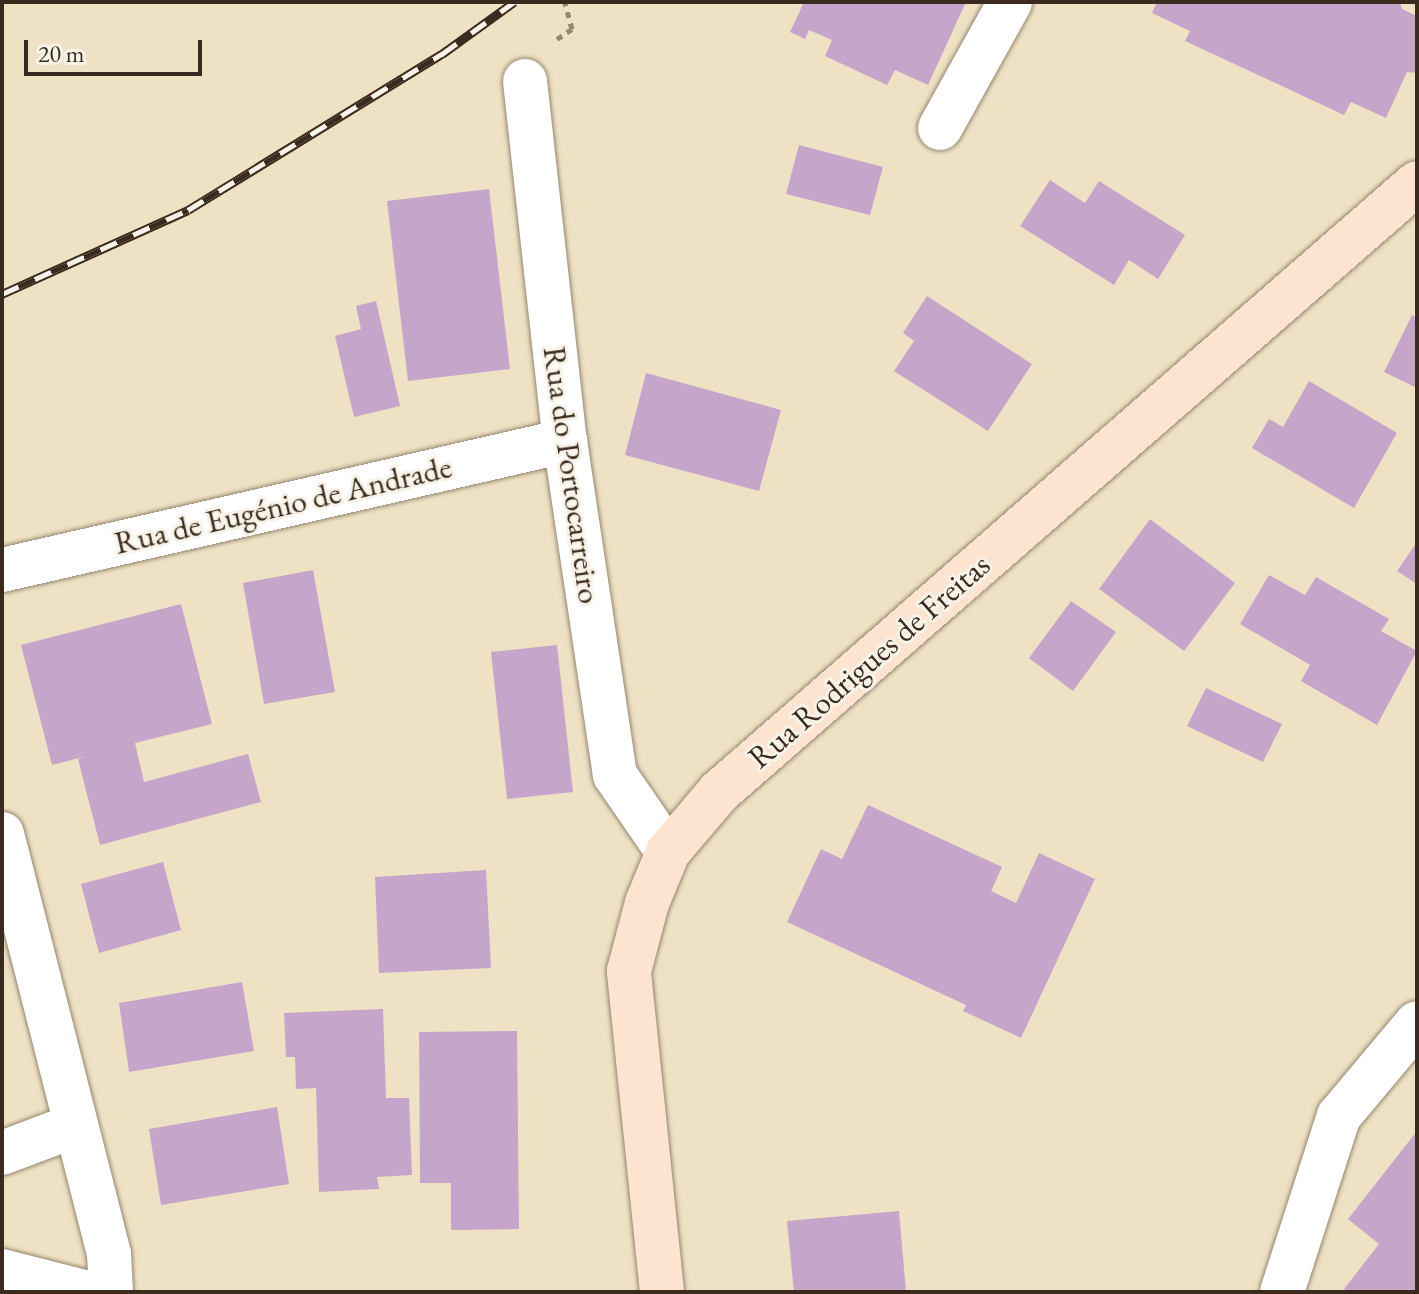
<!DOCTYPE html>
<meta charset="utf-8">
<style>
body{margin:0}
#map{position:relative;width:1419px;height:1294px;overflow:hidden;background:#efe2c4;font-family:"EB Garamond",serif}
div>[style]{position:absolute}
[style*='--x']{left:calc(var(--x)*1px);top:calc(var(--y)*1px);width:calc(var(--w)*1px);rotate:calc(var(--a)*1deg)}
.building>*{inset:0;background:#c6a5cb}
.path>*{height:5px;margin-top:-2.5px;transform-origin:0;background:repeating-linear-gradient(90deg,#958671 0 6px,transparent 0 12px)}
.roads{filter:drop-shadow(0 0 2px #958671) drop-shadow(0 0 2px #958671)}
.minor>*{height:44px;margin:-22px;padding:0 22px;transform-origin:22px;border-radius:22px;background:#fff}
.secondary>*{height:44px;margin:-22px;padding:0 22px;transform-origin:22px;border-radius:22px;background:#fde4d1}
.rail>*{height:9px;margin-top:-4.5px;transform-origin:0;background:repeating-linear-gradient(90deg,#f7f3e8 0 18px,#3b2a1e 0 36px);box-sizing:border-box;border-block:2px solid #3b2a1e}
span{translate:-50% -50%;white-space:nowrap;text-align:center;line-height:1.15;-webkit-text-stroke:6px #f7f3e8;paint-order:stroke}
.street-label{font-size:32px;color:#3b2a1e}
.frame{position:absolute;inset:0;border:4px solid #3b2a1e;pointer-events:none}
.scale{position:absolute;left:24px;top:40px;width:178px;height:36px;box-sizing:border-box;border:4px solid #3b2a1e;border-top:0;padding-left:10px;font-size:24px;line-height:28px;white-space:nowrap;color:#3b2a1e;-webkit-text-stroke:6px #f7f3e8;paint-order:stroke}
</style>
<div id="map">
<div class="building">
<i style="clip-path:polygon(804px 2px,966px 2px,928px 85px,895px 70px,887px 85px,825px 56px,832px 40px,809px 30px,805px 39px,790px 32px)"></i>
<i style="clip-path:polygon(1157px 2px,1400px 2px,1402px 9px,1417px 16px,1417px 73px,1407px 72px,1386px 118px,1351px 102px,1344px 115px,1185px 41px,1190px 31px,1152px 13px)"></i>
<i style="clip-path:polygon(799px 145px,883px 167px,870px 215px,786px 194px)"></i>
<i style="clip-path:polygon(1050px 180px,1085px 203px,1099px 181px,1185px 235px,1158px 279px,1129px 260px,1114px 285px,1020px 226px)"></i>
<i style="clip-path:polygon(489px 189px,510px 369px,408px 381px,387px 201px)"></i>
<i style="clip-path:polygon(927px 296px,1032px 364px,988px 431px,894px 371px,914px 341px,903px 333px)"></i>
<i style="clip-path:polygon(376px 301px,400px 406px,354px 417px,335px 336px,361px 329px,356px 306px)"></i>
<i style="clip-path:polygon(1412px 315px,1417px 318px,1417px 388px,1384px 372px)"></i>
<i style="clip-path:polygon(646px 373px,781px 410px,759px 491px,625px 455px)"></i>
<i style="clip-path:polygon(1309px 381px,1397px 433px,1354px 508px,1252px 448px,1269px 419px,1283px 427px)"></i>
<i style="clip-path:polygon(1150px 519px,1235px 583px,1184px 651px,1099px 589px)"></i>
<i style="clip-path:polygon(1417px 542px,1417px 584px,1397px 571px)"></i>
<i style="clip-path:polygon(313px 570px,335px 692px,264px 704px,243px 583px)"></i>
<i style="clip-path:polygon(1269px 575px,1305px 595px,1316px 577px,1389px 619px,1381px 631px,1417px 651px,1377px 725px,1301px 681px,1310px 665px,1240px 624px)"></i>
<i style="clip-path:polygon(1071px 601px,1116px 632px,1073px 691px,1029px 658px)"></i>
<i style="clip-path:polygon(181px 604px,212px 724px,135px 743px,144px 782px,248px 754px,261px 802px,100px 845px,78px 759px,87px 756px,52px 765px,21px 645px)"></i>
<i style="clip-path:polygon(557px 645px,573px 792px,507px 799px,491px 652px)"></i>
<i style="clip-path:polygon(1206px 688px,1282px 724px,1263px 762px,1187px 726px)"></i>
<i style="clip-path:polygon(868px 805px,1002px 867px,991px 891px,1016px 903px,1039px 853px,1095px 879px,1021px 1038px,963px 1011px,966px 1005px,787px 922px,821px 849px,842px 859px)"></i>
<i style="clip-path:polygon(163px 862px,181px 930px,99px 953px,81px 884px)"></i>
<i style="clip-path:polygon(486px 870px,491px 968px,379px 973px,375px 877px)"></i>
<i style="clip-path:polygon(242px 982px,254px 1051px,129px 1072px,119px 1003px)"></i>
<i style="clip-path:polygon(383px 1009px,386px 1098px,409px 1098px,412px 1175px,377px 1177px,379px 1189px,319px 1192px,316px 1088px,296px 1089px,295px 1057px,286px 1057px,284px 1013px)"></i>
<i style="clip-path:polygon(517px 1031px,519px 1229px,451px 1230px,451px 1183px,420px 1183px,419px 1032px)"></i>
<i style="clip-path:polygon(277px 1107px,289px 1184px,161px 1205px,149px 1129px)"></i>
<i style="clip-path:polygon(1417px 1131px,1417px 1292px,1347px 1292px,1344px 1289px,1379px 1244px,1348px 1219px)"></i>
<i style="clip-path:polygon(899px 1211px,906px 1292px,794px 1292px,787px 1221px)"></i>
</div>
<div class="path">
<i style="--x:557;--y:39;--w:18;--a:-34"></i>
<i style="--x:572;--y:29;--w:28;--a:-105"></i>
</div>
<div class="roads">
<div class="minor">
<i style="--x:525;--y:81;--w:362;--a:83.7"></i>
<i style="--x:565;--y:441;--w:338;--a:81.5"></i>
<i style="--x:615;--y:775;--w:93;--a:55.5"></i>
<i style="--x:940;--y:128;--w:144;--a:-60.9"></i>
<i style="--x:2;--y:570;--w:578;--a:-12.91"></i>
<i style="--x:2;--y:834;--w:433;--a:75.7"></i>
<i style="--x:109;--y:1254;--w:38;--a:87"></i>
<i style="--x:2;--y:1153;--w:79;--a:-20.7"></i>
<i style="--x:2;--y:1271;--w:85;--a:14.4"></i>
<i style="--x:1282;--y:1292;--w:185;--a:-72.1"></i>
<i style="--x:1339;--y:1116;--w:121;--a:-50"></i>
</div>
<div class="secondary">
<i style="--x:662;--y:1292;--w:323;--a:-95.9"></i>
<i style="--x:629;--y:971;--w:70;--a:-75.2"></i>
<i style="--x:647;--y:903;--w:55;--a:-67.6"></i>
<i style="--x:668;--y:852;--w:79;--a:-49.6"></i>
<i style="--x:719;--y:792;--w:926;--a:-41.1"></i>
</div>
</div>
<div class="rail">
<i style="--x:2;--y:294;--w:204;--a:-24.3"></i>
<i style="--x:188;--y:210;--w:298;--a:-31.6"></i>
<i style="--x:442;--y:54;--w:89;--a:-35.8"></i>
</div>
<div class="street-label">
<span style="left:572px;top:475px;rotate:82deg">Rua do Portocarreiro</span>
<span style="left:283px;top:505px;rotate:-13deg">Rua de Eugénio de Andrade</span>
<span style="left:869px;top:661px;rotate:-41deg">Rua Rodrigues de Freitas</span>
</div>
<div class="frame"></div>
<div class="scale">20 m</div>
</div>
